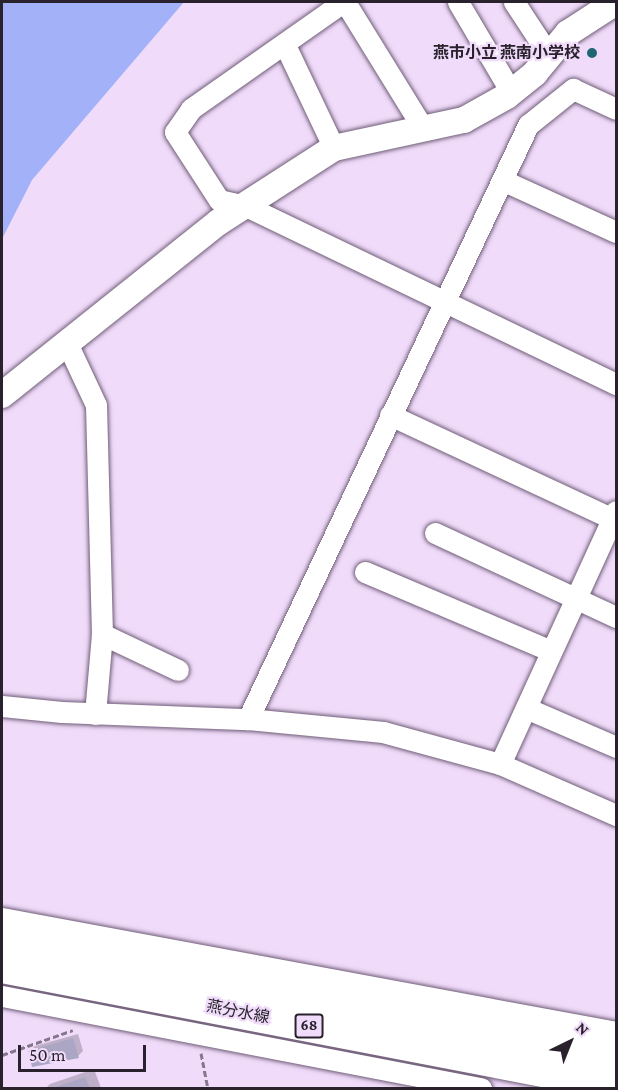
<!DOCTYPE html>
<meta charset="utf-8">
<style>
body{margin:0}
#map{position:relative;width:618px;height:1090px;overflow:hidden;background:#f0dbfa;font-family:"Crimson Pro","Noto Sans JP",serif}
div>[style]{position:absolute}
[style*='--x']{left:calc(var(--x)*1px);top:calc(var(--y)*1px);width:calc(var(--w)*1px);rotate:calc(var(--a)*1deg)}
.water>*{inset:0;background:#a2b1f8}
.shadow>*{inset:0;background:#0003}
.building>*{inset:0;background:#aca6c5}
.path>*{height:3px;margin-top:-1.5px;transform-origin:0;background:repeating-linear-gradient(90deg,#84778b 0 6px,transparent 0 9px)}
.roads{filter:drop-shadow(0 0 2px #6f5d77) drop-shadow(0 0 2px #6f5d77)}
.minor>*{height:21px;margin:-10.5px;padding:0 10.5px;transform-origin:10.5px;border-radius:10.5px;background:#fff}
.tertiary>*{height:26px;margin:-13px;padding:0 13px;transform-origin:13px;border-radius:13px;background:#fff}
.primary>*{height:32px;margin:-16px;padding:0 16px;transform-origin:16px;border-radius:16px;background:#fff}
.dots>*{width:16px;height:16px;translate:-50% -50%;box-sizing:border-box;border:3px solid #f0dbfa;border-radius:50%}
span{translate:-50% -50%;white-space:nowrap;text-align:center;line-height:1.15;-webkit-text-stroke:4.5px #f0dbfa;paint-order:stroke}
.shield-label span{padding:2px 4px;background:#f0dbfa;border:2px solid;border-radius:4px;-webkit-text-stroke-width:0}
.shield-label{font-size:15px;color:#29222d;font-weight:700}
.poi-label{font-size:16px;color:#29222d;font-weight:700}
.right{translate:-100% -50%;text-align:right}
.street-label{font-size:16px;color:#29222d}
.frame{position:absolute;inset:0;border:3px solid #29222d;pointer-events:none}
.north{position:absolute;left:540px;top:1012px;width:60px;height:60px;-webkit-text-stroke:4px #f0dbfa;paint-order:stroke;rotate:43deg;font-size:16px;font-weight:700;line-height:24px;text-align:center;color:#29222d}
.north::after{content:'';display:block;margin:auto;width:21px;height:27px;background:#29222d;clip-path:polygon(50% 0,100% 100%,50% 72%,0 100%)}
.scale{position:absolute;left:18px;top:1045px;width:128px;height:27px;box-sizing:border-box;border:3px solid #29222d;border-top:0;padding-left:8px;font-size:18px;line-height:21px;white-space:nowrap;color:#29222d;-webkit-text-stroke:4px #f0dbfa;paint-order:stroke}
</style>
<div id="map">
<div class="water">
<i style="clip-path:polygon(2px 2px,184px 2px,32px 180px,2px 239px)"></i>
</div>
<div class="shadow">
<i style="clip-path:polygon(78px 1034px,83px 1051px,78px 1056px,29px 1052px,35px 1046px)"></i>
<i style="clip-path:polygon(94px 1069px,101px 1088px,46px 1088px,50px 1084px)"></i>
</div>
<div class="building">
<i style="clip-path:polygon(73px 1038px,79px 1058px,32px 1067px,28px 1051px)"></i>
<i style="clip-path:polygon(85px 1077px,90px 1088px,53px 1088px)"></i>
</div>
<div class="path">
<i style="--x:201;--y:1053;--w:36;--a:79"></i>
<i style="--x:2;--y:1055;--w:75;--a:-19.4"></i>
</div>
<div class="roads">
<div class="minor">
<i style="--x:343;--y:2;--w:186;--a:144.9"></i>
<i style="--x:191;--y:109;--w:28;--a:125"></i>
<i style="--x:175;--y:132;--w:81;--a:57.1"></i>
<i style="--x:219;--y:200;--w:28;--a:13"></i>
<i style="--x:246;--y:206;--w:411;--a:25.7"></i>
<i style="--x:345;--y:2;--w:150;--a:58.3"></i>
<i style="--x:458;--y:2;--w:104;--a:59.5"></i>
<i style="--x:514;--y:2;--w:64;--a:56.6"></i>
<i style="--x:285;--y:45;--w:114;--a:64.6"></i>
<i style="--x:502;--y:180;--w:125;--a:24.5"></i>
<i style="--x:66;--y:341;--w:71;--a:64.9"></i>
<i style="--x:96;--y:405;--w:229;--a:88.5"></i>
<i style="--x:102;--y:634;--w:84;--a:25.3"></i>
<i style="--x:390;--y:415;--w:246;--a:25"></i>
<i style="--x:435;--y:533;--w:200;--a:24.9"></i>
<i style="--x:365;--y:572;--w:202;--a:23"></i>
<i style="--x:2;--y:706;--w:60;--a:5.7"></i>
<i style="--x:62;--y:712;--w:186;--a:2.2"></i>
<i style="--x:248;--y:719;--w:136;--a:5.5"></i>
<i style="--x:383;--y:732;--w:121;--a:15.3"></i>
<i style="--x:500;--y:764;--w:127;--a:23.7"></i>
<i style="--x:526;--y:708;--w:98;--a:23.4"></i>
<i style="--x:95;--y:714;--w:80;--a:-85"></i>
<i style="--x:248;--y:719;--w:657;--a:-64.76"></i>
<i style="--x:528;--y:125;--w:58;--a:-38.7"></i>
<i style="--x:573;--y:89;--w:47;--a:24.9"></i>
<i style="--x:500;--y:764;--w:278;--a:-65.4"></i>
<i style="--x:2;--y:918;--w:624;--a:10.52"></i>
<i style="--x:2;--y:996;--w:488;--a:10.9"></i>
</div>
<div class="tertiary">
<i style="--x:2;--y:395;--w:278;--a:-38.6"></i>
<i style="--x:219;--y:222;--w:137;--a:-32.8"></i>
<i style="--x:334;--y:148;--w:133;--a:-12.2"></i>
<i style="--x:464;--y:120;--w:49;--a:-29.2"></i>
<i style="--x:507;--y:96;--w:36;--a:-39"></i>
<i style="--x:535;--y:73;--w:52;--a:-50.5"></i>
<i style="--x:568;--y:33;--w:57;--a:-32.9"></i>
</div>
<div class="primary">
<i style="--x:2;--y:942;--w:624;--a:10.52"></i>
<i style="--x:2;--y:967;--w:625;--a:10.88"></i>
</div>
</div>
<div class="dots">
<i style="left:592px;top:53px;background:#1f6675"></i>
</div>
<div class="shield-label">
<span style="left:309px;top:1026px">68</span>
</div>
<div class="poi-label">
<span class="right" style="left:580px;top:53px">燕市小立 燕南小学校</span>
</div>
<div class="street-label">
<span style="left:238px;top:1012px;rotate:11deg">燕分水線</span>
</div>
<div class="frame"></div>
<div class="north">N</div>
<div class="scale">50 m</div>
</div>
